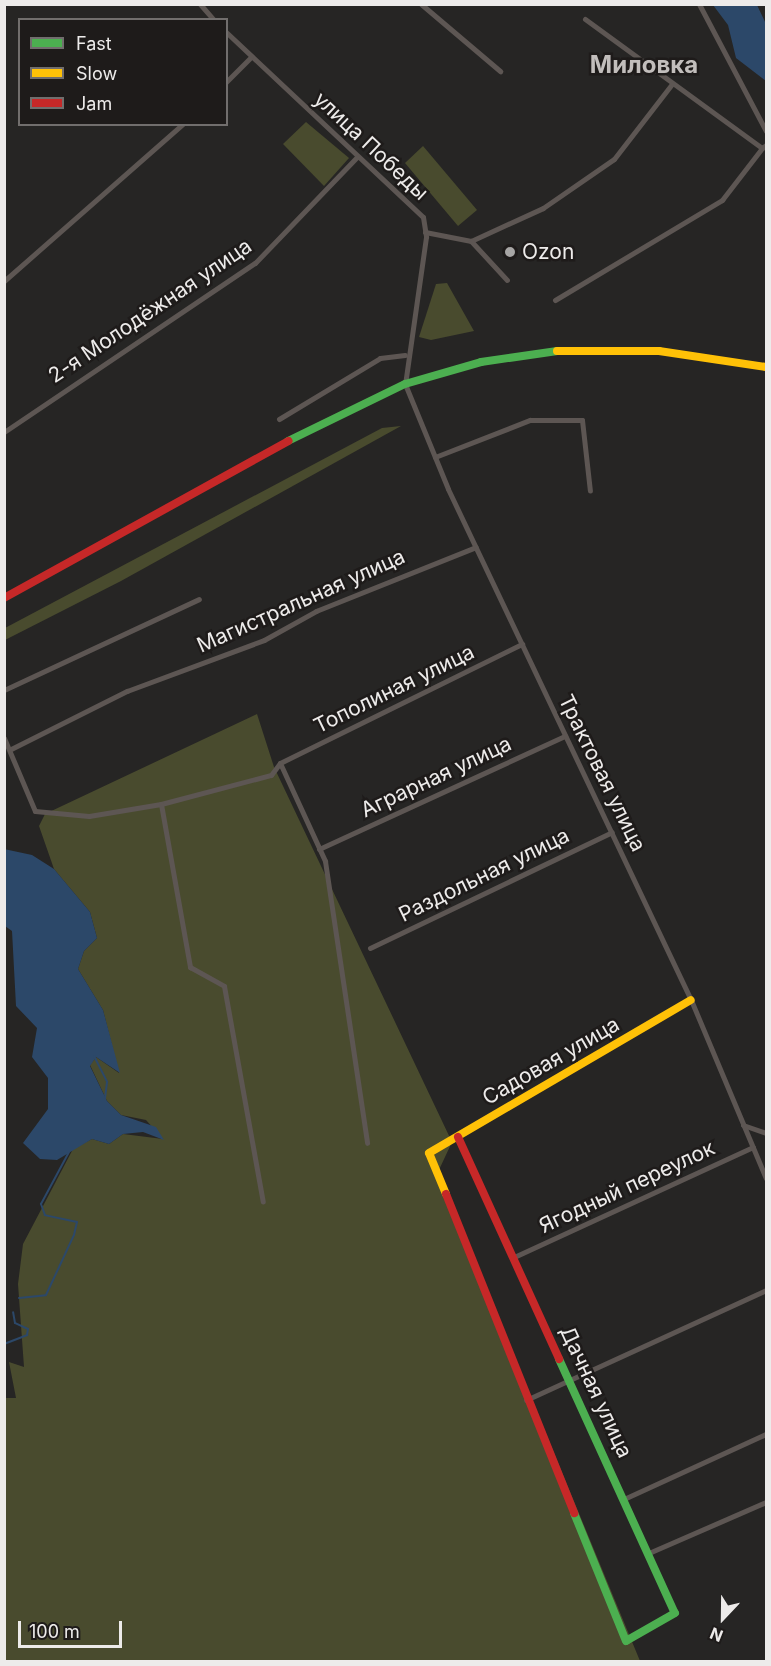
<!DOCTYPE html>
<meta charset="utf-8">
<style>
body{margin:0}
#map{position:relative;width:771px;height:1666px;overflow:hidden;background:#262524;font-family:Inter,sans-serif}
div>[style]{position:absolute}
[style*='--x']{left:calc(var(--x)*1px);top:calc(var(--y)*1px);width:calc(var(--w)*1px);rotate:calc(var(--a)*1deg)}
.green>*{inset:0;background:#494b2e}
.water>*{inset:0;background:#2c4869}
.stream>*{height:2px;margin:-1px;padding:0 1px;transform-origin:1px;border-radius:1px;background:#2c4869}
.street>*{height:5px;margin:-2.5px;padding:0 2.5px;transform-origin:2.5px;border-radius:2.5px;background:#5d5653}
.fast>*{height:8px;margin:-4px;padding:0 4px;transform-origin:4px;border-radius:4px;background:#4caf50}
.slow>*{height:8px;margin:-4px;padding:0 4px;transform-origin:4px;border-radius:4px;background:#ffc107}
.jam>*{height:8px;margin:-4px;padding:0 4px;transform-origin:4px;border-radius:4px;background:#c62828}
.dots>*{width:16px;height:16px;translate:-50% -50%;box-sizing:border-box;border:3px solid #1e1b1a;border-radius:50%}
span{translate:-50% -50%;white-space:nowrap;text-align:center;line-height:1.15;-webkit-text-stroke:5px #1e1b1a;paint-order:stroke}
.street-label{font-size:21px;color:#edebea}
.poi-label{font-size:21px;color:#edebea}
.left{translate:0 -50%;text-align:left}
.quarter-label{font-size:24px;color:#c2bebc;font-weight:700}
.frame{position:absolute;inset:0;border:6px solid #edebea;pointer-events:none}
.legend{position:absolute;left:18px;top:18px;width:210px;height:108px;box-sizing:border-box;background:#1e1b1a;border:2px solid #716e6d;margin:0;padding:8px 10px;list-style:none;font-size:18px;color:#edebea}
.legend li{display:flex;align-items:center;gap:12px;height:30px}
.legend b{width:30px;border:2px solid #716e6d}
.north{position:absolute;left:693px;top:1588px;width:60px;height:60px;-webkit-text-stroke:4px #1e1b1a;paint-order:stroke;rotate:202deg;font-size:16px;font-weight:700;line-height:24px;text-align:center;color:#edebea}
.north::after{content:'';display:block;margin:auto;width:21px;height:27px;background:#edebea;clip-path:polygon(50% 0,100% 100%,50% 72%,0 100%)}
.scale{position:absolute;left:18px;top:1621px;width:104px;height:27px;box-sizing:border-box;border:3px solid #edebea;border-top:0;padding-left:8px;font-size:18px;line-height:21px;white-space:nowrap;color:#edebea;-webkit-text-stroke:4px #1e1b1a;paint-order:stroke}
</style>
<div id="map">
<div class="green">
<i style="clip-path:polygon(306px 122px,349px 158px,324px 186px,283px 144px)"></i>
<i style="clip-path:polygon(423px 146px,477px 210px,458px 226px,405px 163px)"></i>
<i style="clip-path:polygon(447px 283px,474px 331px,431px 340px,419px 337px,436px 284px)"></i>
<i style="clip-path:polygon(401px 426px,121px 581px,5px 640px,5px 628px,382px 428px)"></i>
<i style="clip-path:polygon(257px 714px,274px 767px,452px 1142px,438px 1172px,640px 1661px,5px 1661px,4px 1398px,16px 1398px,9px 1362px,24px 1367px,18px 1284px,23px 1244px,73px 1149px,92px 1139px,109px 1144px,123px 1134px,163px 1139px,146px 1120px,121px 1115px,107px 1101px,90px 1065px,96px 1057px,119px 1073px,103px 1010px,78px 969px,84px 951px,97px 938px,90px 912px,54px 869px,39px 826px,45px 814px)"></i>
</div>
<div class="water">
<i style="clip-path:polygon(713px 5px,757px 5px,766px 24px,766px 81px,736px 58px,728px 25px)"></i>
<i style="clip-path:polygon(4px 849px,32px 855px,54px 869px,90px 912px,97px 938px,84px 951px,78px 969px,103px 1010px,120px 1073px,96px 1057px,90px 1066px,107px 1101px,121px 1115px,156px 1127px,164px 1140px,143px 1132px,123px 1134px,109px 1144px,92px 1139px,57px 1160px,40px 1159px,23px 1143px,48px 1109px,48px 1078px,32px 1057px,37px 1028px,16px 1006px,12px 931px,5px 926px)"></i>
</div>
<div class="stream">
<i style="--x:94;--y:1056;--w:29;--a:63"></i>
<i style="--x:107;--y:1082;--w:16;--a:97"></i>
<i style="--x:19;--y:1298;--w:27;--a:-6"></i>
<i style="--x:46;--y:1295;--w:66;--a:-65"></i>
<i style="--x:74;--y:1235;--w:13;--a:-77"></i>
<i style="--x:77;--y:1222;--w:33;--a:-168"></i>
<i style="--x:45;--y:1215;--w:12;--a:-110"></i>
<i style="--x:41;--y:1204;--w:59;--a:-61.7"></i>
<i style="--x:4;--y:1344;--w:25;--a:-21"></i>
<i style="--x:27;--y:1335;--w:6;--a:-81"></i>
<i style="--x:28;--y:1329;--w:14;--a:-155"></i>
<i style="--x:15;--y:1323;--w:11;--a:-100"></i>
</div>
<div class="street">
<i style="--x:200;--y:4;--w:21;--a:49"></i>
<i style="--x:421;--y:4;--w:104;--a:40.3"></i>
<i style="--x:699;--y:4;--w:144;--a:62.2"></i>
<i style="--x:585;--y:19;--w:219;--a:36.1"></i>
<i style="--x:762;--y:148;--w:5;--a:-37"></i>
<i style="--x:226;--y:32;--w:270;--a:43.2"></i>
<i style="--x:423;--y:217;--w:20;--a:81"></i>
<i style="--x:426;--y:237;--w:148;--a:98.1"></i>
<i style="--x:405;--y:384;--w:113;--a:67.7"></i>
<i style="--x:448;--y:489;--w:566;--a:64.57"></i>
<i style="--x:691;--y:1000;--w:193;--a:67.2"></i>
<i style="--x:226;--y:82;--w:35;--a:-45"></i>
<i style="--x:425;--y:232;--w:47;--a:11.1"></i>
<i style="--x:471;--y:241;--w:79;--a:-24.6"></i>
<i style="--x:543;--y:208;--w:86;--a:-34.6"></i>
<i style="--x:614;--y:159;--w:95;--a:-52.3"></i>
<i style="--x:471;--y:241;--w:53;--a:47.3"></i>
<i style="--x:4;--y:281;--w:238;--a:-41.3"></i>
<i style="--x:555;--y:300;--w:195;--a:-30.9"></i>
<i style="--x:722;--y:200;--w:66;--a:-52.4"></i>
<i style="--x:279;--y:419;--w:118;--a:-31.1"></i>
<i style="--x:380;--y:358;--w:25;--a:-7"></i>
<i style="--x:4;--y:432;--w:303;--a:-34"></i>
<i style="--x:255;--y:263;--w:147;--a:-46.1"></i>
<i style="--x:435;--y:457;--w:102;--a:-21.3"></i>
<i style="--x:530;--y:420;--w:52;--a:0"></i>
<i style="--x:582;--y:420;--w:71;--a:83.6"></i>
<i style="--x:4;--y:690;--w:215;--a:-25"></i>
<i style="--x:4;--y:738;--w:79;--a:67"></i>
<i style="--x:35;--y:811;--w:54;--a:5.3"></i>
<i style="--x:89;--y:816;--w:73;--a:-9.5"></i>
<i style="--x:161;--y:804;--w:114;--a:-14.8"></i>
<i style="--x:271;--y:775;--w:15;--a:-53"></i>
<i style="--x:280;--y:763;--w:270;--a:-26.2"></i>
<i style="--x:11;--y:749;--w:130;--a:-26.6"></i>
<i style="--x:127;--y:691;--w:146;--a:-20.4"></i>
<i style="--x:264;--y:640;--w:60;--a:-29.1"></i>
<i style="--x:316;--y:611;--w:172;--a:-21.8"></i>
<i style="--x:280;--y:763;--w:108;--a:65.3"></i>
<i style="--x:325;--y:861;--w:285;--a:81.5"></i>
<i style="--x:161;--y:804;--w:166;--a:79.9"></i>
<i style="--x:190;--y:967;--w:39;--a:29"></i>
<i style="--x:224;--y:986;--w:219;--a:79.8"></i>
<i style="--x:319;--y:849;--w:271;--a:-24.7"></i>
<i style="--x:370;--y:948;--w:268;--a:-25.6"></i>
<i style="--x:743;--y:1125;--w:24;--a:19"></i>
<i style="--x:514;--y:1257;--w:263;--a:-24.7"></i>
<i style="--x:526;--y:1400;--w:264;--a:-24.6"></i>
<i style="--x:626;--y:1498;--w:154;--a:-24.6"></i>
<i style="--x:651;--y:1552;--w:125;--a:-23.5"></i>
</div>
<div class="fast">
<i style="--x:288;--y:441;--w:130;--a:-26"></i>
<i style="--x:405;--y:384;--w:79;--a:-16.1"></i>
<i style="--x:481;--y:362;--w:77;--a:-8.2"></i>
<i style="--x:559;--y:1359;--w:279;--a:65.5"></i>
<i style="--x:675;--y:1613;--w:56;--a:150.3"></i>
<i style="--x:626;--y:1641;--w:138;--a:-112.1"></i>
</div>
<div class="slow">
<i style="--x:557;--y:351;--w:102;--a:0"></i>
<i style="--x:659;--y:351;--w:108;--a:8.5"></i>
<i style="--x:446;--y:1194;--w:44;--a:-112.5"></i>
<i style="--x:429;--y:1153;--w:303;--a:-30.3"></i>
</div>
<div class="jam">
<i style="--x:4;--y:598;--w:325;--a:-28.9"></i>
<i style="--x:458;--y:1137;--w:244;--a:65.5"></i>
<i style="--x:446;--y:1194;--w:344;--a:68.1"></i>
</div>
<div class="dots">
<i style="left:510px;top:252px;background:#a7a6a5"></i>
</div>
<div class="street-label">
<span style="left:371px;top:146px;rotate:43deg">улица Победы</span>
<span style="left:150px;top:311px;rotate:-34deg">2-я Молодёжная улица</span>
<span style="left:301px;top:601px;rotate:-24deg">Магистральная улица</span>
<span style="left:394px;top:689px;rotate:-26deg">Тополиная улица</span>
<span style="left:602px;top:773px;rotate:64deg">Трактовая улица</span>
<span style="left:436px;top:777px;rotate:-25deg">Аграрная улица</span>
<span style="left:484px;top:875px;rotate:-26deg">Раздольная улица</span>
<span style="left:551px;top:1061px;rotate:-30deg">Садовая улица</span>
<span style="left:627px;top:1187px;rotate:-25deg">Ягодный переулок</span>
<span style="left:596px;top:1392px;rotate:65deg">Дачная улица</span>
</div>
<div class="poi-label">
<span class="left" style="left:522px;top:252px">Ozon</span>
</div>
<div class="quarter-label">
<span style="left:644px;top:65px">Миловка</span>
</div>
<div class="frame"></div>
<ul class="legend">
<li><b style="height:8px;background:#4caf50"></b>Fast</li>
<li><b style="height:8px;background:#ffc107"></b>Slow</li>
<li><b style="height:8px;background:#c62828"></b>Jam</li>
</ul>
<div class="north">N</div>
<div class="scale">100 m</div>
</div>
